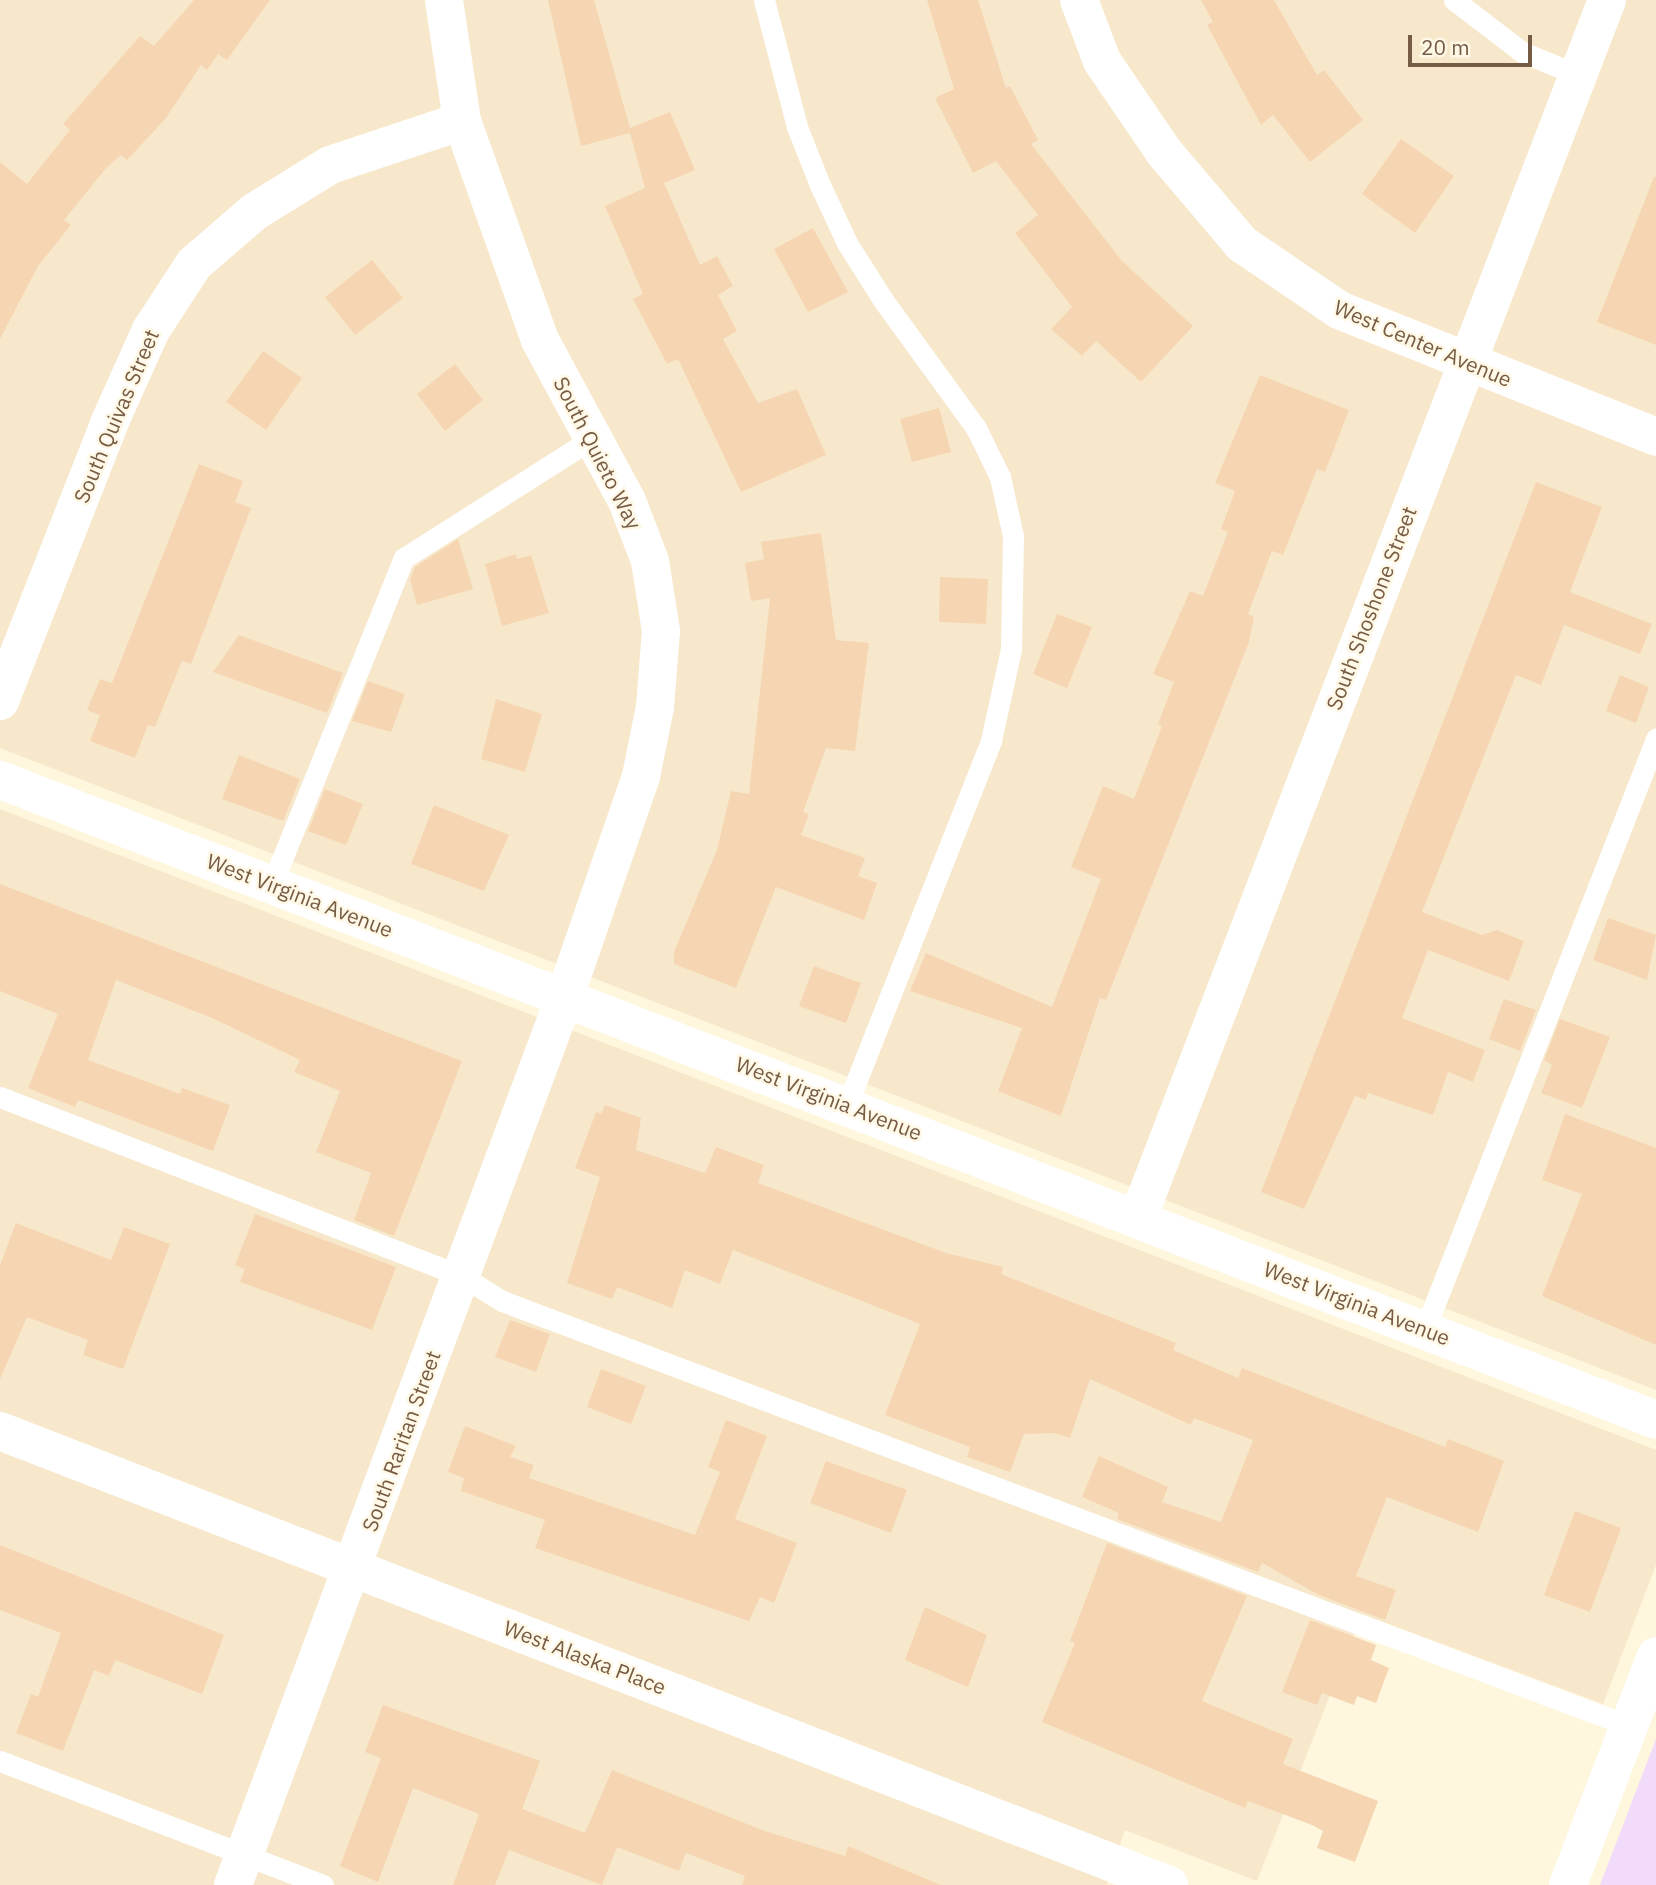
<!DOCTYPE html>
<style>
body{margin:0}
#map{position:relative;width:1656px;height:1885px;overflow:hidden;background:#fef6dd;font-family:"IBM Plex Sans",sans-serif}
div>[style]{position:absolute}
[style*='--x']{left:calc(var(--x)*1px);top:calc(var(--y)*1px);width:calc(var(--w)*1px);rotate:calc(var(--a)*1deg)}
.residential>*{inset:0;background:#f7e8cb}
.education>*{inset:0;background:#f2dafa}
.building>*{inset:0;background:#f6d6b2}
.service>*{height:21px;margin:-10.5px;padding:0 10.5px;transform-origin:10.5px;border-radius:10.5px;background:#fff}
.minor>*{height:38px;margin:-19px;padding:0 19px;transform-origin:19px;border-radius:19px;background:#fff}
.tertiary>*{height:38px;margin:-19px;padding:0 19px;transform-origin:19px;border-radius:19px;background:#fff}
span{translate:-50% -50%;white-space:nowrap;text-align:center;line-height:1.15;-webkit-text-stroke:5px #fff8e6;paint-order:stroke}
.street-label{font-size:21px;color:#765c44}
.scale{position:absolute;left:1408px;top:35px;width:124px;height:32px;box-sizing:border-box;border:4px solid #765c44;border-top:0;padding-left:9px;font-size:21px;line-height:24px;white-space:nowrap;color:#765c44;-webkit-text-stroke:5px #fff8e6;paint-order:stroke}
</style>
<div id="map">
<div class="residential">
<i style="clip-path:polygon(0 0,1656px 0,1656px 1390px,0 748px)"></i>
<i style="clip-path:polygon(0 809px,1656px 1450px,1656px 1565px,1603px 1704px,1362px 1614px,1257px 1881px,1125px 1830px,1107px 1885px,0 1885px)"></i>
</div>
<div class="education">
<i style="clip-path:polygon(1656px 1739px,1656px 1885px,1600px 1885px)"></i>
</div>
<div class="building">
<i style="clip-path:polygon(194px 0,270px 0,227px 60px,218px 54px,207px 70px,201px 65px,166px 118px,127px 160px,121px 155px,107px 167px,64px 220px,71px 225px,38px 266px,0 339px,0 162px,27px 184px,70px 130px,63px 124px,140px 36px,154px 46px)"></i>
<i style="clip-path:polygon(548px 0,594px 0,630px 128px,670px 112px,695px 170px,664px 183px,700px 265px,717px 256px,733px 286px,718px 295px,737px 331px,723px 339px,758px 403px,797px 389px,826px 455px,741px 492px,678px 359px,667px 364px,633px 299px,643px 294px,605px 206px,645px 188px,630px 133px,581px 146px)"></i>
<i style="clip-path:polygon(927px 0,978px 0,1006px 88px,1010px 86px,1038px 140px,1031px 144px,1122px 261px,1193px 326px,1141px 382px,1096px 341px,1082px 356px,1051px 329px,1072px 307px,1015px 233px,1038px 215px,996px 161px,973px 173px,935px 98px,954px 89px)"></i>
<i style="clip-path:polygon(1201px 0,1274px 0,1317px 75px,1324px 70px,1363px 120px,1310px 162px,1273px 115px,1261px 125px,1207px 25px,1213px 22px)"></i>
<i style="clip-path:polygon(1401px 139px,1454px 176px,1415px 233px,1362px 194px)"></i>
<i style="clip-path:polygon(1654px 177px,1656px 177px,1656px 345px,1597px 322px)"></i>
<i style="clip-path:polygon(813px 228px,848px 292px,808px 312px,774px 249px)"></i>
<i style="clip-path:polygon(372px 260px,403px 298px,355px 335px,325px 297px)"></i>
<i style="clip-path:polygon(263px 351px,302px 378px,266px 430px,226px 402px)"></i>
<i style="clip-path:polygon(455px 364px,483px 400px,445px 431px,417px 394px)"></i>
<i style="clip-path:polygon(1260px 375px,1349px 410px,1325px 472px,1317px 469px,1283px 555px,1272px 551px,1248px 614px,1254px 617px,1249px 642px,1106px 1000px,1100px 998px,1061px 1116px,998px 1091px,1022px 1028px,910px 991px,926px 953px,1052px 1007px,1101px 879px,1071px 867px,1103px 786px,1134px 799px,1162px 726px,1158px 724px,1174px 682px,1153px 674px,1190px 591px,1203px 596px,1228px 532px,1221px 529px,1235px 491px,1215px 483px)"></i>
<i style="clip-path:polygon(939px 408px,951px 452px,912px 462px,900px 419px)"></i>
<i style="clip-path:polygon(199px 464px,243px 481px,235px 502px,251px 508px,191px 664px,182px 661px,155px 727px,148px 725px,135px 758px,90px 741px,100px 715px,87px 710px,100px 679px,112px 683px)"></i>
<i style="clip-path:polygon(1536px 482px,1602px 507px,1570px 592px,1652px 624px,1640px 654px,1564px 625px,1541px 685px,1516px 675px,1422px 912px,1482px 935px,1497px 930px,1524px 941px,1509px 981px,1428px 950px,1402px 1018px,1485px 1050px,1473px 1082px,1448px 1072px,1433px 1115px,1368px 1093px,1366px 1100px,1355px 1096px,1304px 1209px,1261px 1192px)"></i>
<i style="clip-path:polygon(821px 533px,836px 640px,869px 643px,855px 751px,826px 748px,803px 812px,809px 814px,801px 835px,865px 858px,858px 876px,877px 883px,864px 920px,776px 887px,736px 988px,674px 964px,674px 952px,717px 850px,731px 791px,749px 794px,770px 598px,751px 601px,745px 563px,764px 559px,761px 542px)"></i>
<i style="clip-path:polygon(458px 539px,473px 589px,417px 605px,410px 579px,415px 567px)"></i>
<i style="clip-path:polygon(516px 554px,517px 559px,531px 555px,549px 613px,502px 626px,485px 564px)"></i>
<i style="clip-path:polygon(940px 577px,988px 579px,986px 624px,939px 622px)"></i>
<i style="clip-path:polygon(1057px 614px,1092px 627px,1067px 688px,1033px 674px)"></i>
<i style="clip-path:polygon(239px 635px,343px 673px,327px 713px,213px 672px)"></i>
<i style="clip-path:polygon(1620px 675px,1649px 687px,1636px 723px,1606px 711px)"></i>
<i style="clip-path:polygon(368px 681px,405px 694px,391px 732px,352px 721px)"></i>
<i style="clip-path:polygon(496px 699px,542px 714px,525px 772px,481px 759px)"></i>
<i style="clip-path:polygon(239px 755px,300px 779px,283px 821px,222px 799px)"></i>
<i style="clip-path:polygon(325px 789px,363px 804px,346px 845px,308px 831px)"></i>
<i style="clip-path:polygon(434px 805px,509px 835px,484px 891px,411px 864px)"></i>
<i style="clip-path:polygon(0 884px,462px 1061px,394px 1236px,354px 1220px,371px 1173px,316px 1152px,340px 1091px,294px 1072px,300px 1060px,212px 1018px,116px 980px,88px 1060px,180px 1094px,182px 1088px,230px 1105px,213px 1151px,78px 1100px,75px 1107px,28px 1088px,58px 1014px,0 991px)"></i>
<i style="clip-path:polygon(1608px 918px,1656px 935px,1647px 980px,1593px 960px)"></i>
<i style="clip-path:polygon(814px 966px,861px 983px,846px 1023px,799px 1006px)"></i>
<i style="clip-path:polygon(1504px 999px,1536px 1010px,1520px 1051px,1489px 1039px)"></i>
<i style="clip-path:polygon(1560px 1019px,1610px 1037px,1582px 1108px,1541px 1093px,1552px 1065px,1544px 1060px)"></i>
<i style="clip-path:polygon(605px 1105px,641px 1118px,636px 1150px,705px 1173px,716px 1147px,764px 1165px,758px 1183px,946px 1253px,1003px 1267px,1001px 1274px,1176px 1343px,1173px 1350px,1238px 1378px,1242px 1368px,1445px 1447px,1448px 1439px,1504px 1461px,1478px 1532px,1387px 1497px,1356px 1576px,1396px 1590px,1385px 1620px,1319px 1595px,1262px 1563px,1258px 1572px,1117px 1519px,1119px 1513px,1082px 1497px,1099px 1456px,1168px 1487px,1162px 1502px,1221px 1522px,1253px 1440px,1194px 1418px,1191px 1425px,1090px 1379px,1070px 1438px,1054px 1433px,1024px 1434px,1010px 1472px,967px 1457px,970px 1447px,885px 1415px,920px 1324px,733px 1250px,720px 1284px,685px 1270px,672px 1308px,617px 1287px,612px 1299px,567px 1283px,600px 1177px,575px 1168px,596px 1112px,601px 1114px)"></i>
<i style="clip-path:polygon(1565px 1114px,1656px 1148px,1656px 1345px,1542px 1296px,1582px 1194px,1542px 1180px)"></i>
<i style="clip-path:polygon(255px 1214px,396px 1267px,372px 1330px,240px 1282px,245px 1269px,235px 1265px)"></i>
<i style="clip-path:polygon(16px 1223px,111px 1260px,124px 1227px,170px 1244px,123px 1369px,83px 1355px,88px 1340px,27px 1317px,0 1379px,0 1265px)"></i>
<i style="clip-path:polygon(510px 1320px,550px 1334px,536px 1372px,495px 1357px)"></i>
<i style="clip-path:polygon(601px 1369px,646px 1386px,631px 1424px,587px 1407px)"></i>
<i style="clip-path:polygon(726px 1420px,767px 1436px,735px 1519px,797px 1543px,774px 1603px,760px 1597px,749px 1621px,535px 1548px,545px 1520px,461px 1491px,464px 1478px,448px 1472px,465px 1426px,516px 1446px,510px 1457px,534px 1465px,529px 1478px,695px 1535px,720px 1472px,708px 1467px)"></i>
<i style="clip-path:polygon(826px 1461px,907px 1490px,891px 1533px,810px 1503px)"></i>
<i style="clip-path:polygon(1575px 1511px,1621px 1528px,1590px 1612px,1544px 1595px)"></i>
<i style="clip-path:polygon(1107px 1543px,1247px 1596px,1202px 1701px,1293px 1739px,1283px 1764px,1378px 1801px,1355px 1862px,1317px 1848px,1323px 1831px,1312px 1825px,1248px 1801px,1245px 1808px,1042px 1722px,1075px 1643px,1070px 1641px)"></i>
<i style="clip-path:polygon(0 1545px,224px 1635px,202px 1694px,115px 1660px,109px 1676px,94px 1670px,63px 1751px,16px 1733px,31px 1694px,38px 1697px,61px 1633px,0 1610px)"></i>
<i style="clip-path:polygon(925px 1607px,987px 1635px,968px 1687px,905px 1660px)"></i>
<i style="clip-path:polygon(1310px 1620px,1376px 1645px,1371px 1660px,1389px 1668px,1376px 1703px,1357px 1696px,1354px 1705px,1322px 1693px,1317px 1705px,1282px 1692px)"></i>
<i style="clip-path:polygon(383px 1705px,540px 1761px,522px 1809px,585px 1833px,612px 1770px,762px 1830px,845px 1856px,848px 1846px,941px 1885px,742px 1885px,745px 1876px,686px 1853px,679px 1871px,617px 1847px,602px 1885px,509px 1850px,495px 1885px,453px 1885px,479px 1814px,413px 1788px,378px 1882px,340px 1866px,381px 1758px,365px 1752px)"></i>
</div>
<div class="service">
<i style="--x:764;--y:0;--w:131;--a:75.4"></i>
<i style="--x:797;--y:127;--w:62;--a:68.4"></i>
<i style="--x:820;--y:185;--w:64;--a:65"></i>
<i style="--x:847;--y:243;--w:67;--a:57.7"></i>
<i style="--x:883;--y:300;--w:158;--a:54"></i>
<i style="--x:976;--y:428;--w:55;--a:63.9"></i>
<i style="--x:1000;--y:477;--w:60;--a:77.6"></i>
<i style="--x:1013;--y:536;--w:113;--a:91"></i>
<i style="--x:1011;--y:649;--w:94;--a:102.3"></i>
<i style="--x:991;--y:741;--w:391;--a:111.6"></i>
<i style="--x:1454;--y:0;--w:86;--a:37.4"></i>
<i style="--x:1522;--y:52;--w:61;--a:22.3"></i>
<i style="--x:272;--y:884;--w:352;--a:-68"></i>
<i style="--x:404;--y:558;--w:224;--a:-32.4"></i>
<i style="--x:0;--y:1097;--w:495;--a:21.2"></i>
<i style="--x:462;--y:1276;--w:47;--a:32"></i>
<i style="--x:502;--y:1301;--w:1204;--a:20.66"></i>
<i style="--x:1425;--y:1329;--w:634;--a:-68.62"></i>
<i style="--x:0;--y:1761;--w:346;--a:21"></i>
</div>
<div class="minor">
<i style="--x:1079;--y:0;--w:65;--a:69.3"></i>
<i style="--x:1102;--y:61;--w:110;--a:55.7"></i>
<i style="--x:1164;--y:152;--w:121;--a:49.7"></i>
<i style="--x:1242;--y:244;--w:117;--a:34.2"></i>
<i style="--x:1339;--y:310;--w:341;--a:21.8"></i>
<i style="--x:0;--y:701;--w:303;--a:-68.5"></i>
<i style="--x:111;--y:419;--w:98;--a:-65.8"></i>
<i style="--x:151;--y:330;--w:79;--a:-56.9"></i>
<i style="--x:194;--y:264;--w:79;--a:-40.9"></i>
<i style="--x:254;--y:212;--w:89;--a:-31.7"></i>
<i style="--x:330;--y:165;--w:139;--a:-18.4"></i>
<i style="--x:1138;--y:1218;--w:1305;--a:-68.94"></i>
<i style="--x:0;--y:1431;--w:1254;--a:21.22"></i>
<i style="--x:233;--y:1885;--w:949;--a:-69.52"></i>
<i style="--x:565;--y:996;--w:233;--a:-70.9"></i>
<i style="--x:641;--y:776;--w:70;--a:-78.5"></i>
<i style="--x:655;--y:707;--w:76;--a:-85.5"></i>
<i style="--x:661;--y:631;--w:71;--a:-98.9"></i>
<i style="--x:650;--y:561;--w:64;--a:-111"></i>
<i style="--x:627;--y:501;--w:183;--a:-118.4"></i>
<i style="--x:540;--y:340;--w:232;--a:-109.6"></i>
<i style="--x:462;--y:121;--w:122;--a:-98.5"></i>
</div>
<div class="tertiary">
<i style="--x:0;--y:780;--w:1775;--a:21.13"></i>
<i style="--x:1568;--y:1885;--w:245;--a:-69"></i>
</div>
<div class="street-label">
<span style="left:1423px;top:343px;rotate:23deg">West Center Avenue</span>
<span style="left:116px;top:416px;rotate:-67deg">South Quivas Street</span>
<span style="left:598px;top:453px;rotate:63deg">South Quieto Way</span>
<span style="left:1371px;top:608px;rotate:-69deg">South Shoshone Street</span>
<span style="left:300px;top:895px;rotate:21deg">West Virginia Avenue</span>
<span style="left:829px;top:1098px;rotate:21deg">West Virginia Avenue</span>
<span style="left:1357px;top:1303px;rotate:21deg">West Virginia Avenue</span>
<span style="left:401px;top:1441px;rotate:-70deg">South Raritan Street</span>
<span style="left:585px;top:1657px;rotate:21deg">West Alaska Place</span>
</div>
<div class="scale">20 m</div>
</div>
